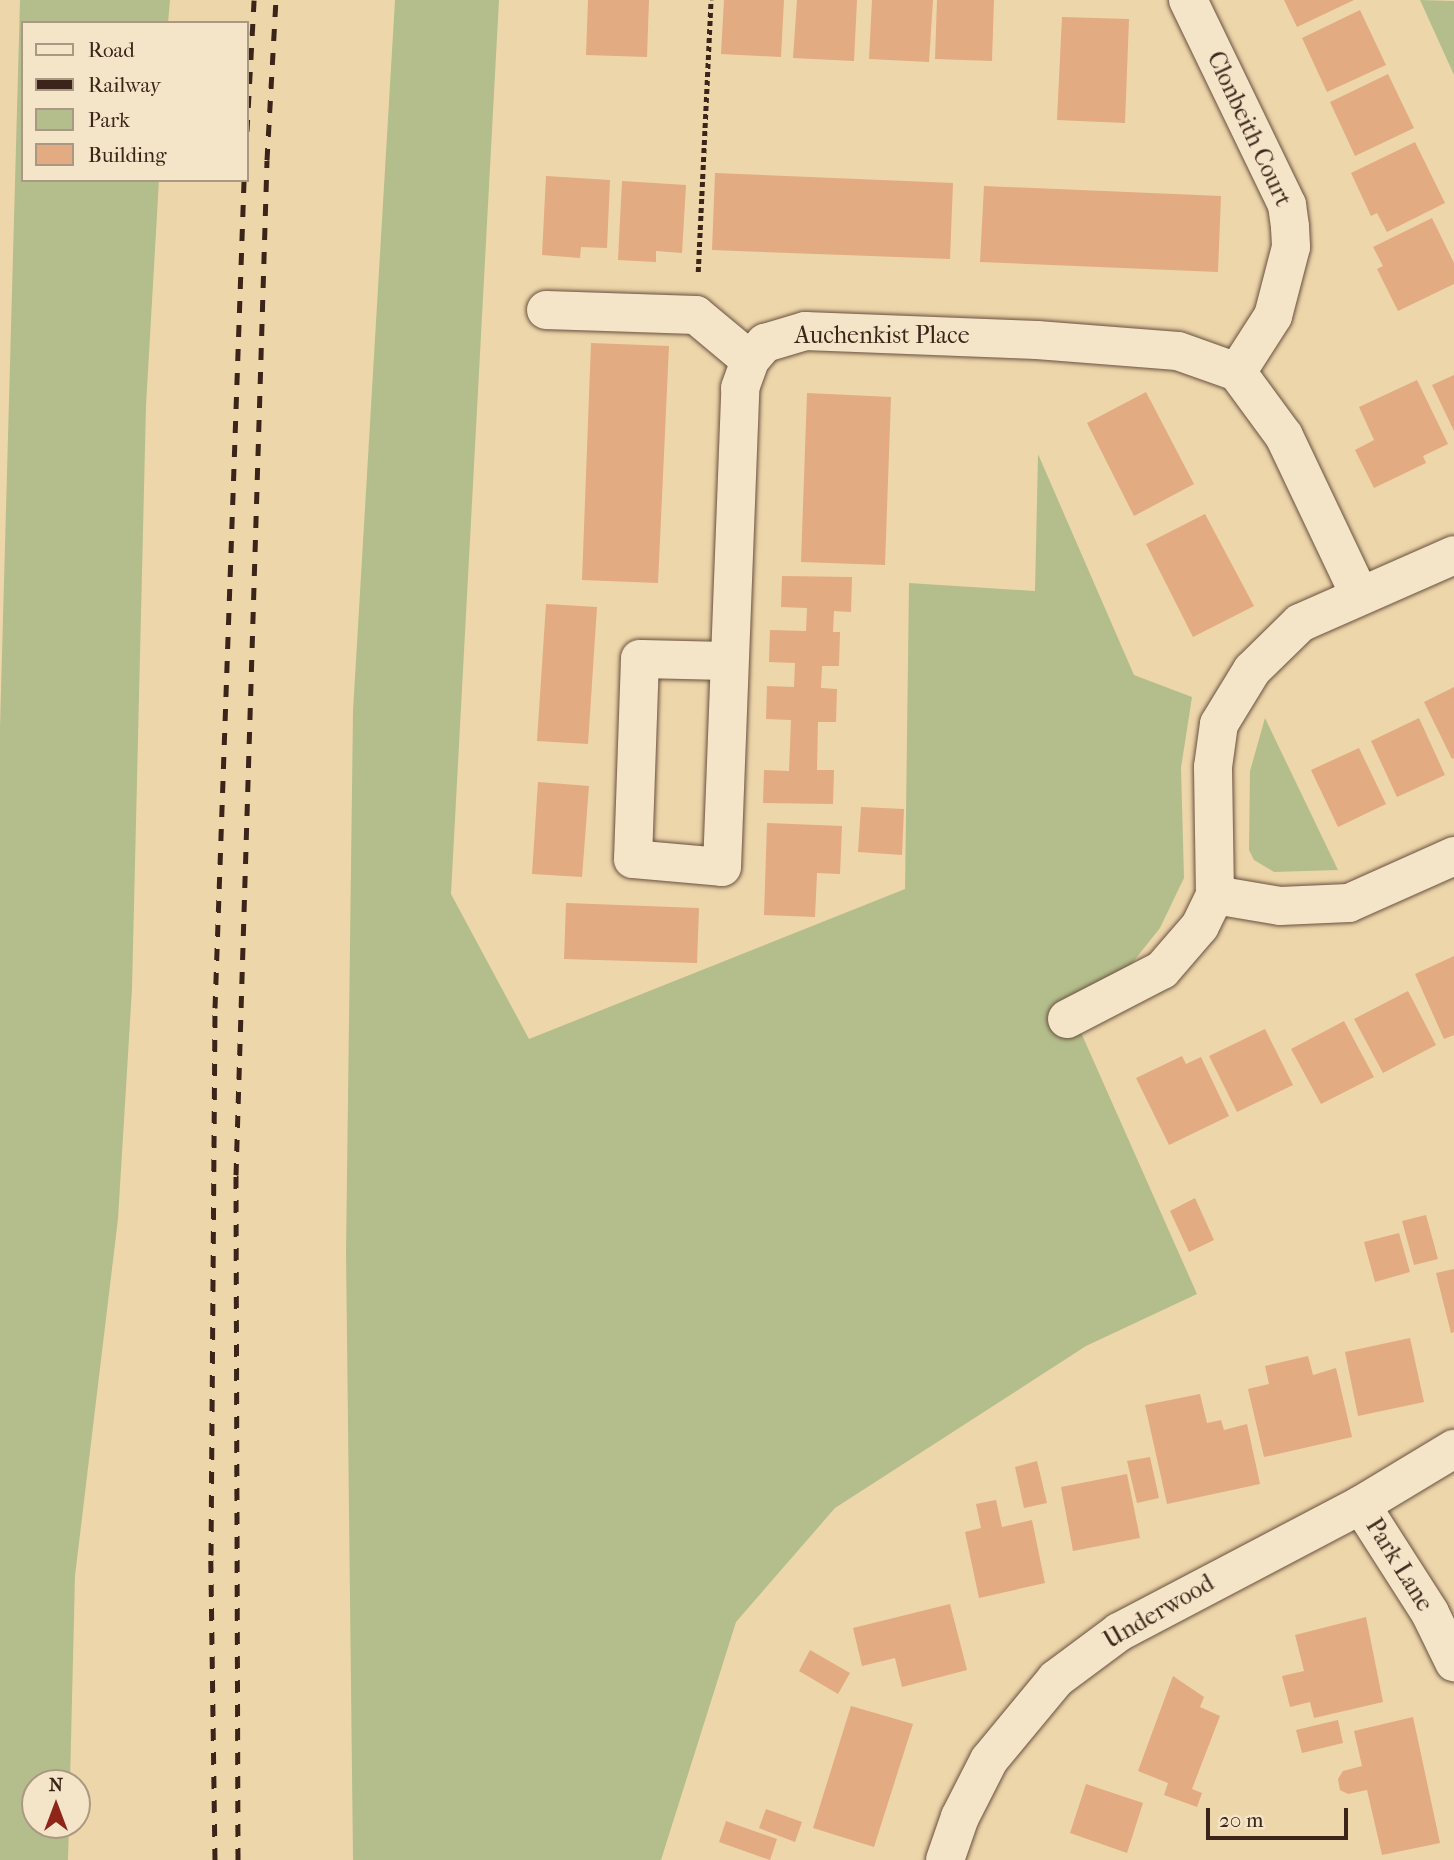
<!DOCTYPE html>
<style>
body{margin:0}
#map{position:relative;width:1454px;height:1860px;overflow:hidden;background:#eed6ab;font-family:"IM FELL French Canon",serif}
div>[style]{position:absolute}
[style*='--x']{left:calc(var(--x)*1px);top:calc(var(--y)*1px);width:calc(var(--w)*1px);rotate:calc(var(--a)*1deg)}
.green>*{inset:0;background:#b4be8c}
.building>*{inset:0;background:#e2ab82}
.path>*{height:4.5px;margin-top:-2.25px;transform-origin:0;background:repeating-linear-gradient(90deg,#3b251a 0 5px,transparent 0 8.5px)}
.roads{filter:drop-shadow(0 0 2px #68513e) drop-shadow(0 0 2px #68513e)}
.minor>*{height:38px;margin:-19px;padding:0 19px;transform-origin:19px;border-radius:19px;background:#f4e4c8}
.rail>*{height:5px;margin-top:-2.5px;transform-origin:0;background:repeating-linear-gradient(90deg,#3b251a 0 12px,transparent 0 24px)}
span{translate:-50% -50%;white-space:nowrap;text-align:center;line-height:1.15;-webkit-text-stroke:5px #f4e4c8;paint-order:stroke}
.street-label{font-size:24px;color:#3b251a}
.legend{position:absolute;left:21px;top:21px;width:228px;height:161px;box-sizing:border-box;background:#f4e4c8;border:2px solid #aa9882;margin:0;padding:9px 12px;list-style:none;font-size:21px;color:#3b251a}
.legend li{display:flex;align-items:center;gap:14px;height:35px}
.legend b{width:35px;border:2px solid #aa9882}
.north{position:absolute;left:21px;top:1769px;width:70px;height:70px;box-sizing:border-box;background:#f4e4c8;border:2px solid #aa9882;border-radius:50%;rotate:0deg;font-size:19px;font-weight:700;line-height:28px;text-align:center;color:#3b251a}
.north::after{content:'';display:block;margin:auto;width:24px;height:32px;background:#8f2418;clip-path:polygon(50% 0,100% 100%,50% 72%,0 100%)}
.scale{position:absolute;left:1206px;top:1808px;width:142px;height:32px;box-sizing:border-box;border:4px solid #3b251a;border-top:0;padding-left:9px;font-size:21px;line-height:24px;white-space:nowrap;color:#3b251a;-webkit-text-stroke:5px #f4e4c8;paint-order:stroke}
</style>
<div id="map">
<div class="green">
<i style="clip-path:polygon(20px 0,170px 0,168px 23px,23px 23px,23px 180px,159px 180px,146px 406px,132px 989px,118px 1219px,75px 1576px,70px 1783px,35px 1783px,35px 1825px,69px 1825px,68px 1860px,0 1860px,0 727px)"></i>
<i style="clip-path:polygon(395px 0,499px 0,451px 894px,529px 1039px,905px 889px,909px 583px,1035px 591px,1038px 454px,1134px 675px,1192px 697px,1181px 768px,1184px 878px,1160px 928px,1129px 967px,1067px 1001px,1197px 1294px,1086px 1346px,835px 1508px,736px 1622px,661px 1860px,353px 1860px,346px 1252px,353px 711px)"></i>
<i style="clip-path:polygon(1420px 0,1454px 1px,1454px 75px)"></i>
<i style="clip-path:polygon(1265px 718px,1338px 870px,1274px 872px,1254px 860px,1249px 850px,1250px 771px)"></i>
</div>
<div class="building">
<i style="clip-path:polygon(588px 0,649px 0,647px 57px,586px 55px)"></i>
<i style="clip-path:polygon(724px 0,784px 0,781px 57px,721px 54px)"></i>
<i style="clip-path:polygon(797px 0,857px 0,854px 61px,793px 58px)"></i>
<i style="clip-path:polygon(872px 0,933px 0,929px 62px,869px 59px)"></i>
<i style="clip-path:polygon(937px 0,994px 0,992px 61px,935px 59px)"></i>
<i style="clip-path:polygon(1284px 0,1354px 0,1297px 27px)"></i>
<i style="clip-path:polygon(1360px 10px,1386px 65px,1327px 92px,1302px 38px)"></i>
<i style="clip-path:polygon(1062px 17px,1129px 19px,1125px 123px,1057px 120px)"></i>
<i style="clip-path:polygon(1388px 74px,1414px 128px,1355px 156px,1330px 102px)"></i>
<i style="clip-path:polygon(1415px 142px,1445px 203px,1387px 232px,1377px 213px,1371px 216px,1351px 173px)"></i>
<i style="clip-path:polygon(715px 173px,953px 183px,950px 259px,712px 250px)"></i>
<i style="clip-path:polygon(546px 176px,610px 180px,607px 248px,581px 247px,580px 258px,542px 255px)"></i>
<i style="clip-path:polygon(622px 181px,686px 185px,682px 253px,656px 251px,656px 262px,618px 260px)"></i>
<i style="clip-path:polygon(984px 186px,1221px 196px,1218px 272px,980px 262px)"></i>
<i style="clip-path:polygon(1432px 218px,1454px 263px,1454px 284px,1398px 311px,1377px 269px,1383px 266px,1373px 247px)"></i>
<i style="clip-path:polygon(591px 343px,669px 346px,658px 583px,582px 580px)"></i>
<i style="clip-path:polygon(1454px 375px,1454px 431px,1432px 385px)"></i>
<i style="clip-path:polygon(1417px 380px,1448px 444px,1423px 456px,1426px 463px,1374px 488px,1355px 450px,1374px 440px,1359px 407px)"></i>
<i style="clip-path:polygon(1146px 392px,1194px 484px,1134px 516px,1087px 423px)"></i>
<i style="clip-path:polygon(807px 393px,891px 397px,885px 565px,801px 562px)"></i>
<i style="clip-path:polygon(1205px 514px,1254px 606px,1193px 637px,1146px 544px)"></i>
<i style="clip-path:polygon(782px 576px,852px 577px,851px 612px,834px 611px,833px 632px,840px 632px,839px 666px,822px 666px,821px 688px,837px 689px,836px 722px,818px 722px,817px 770px,834px 770px,833px 804px,763px 803px,764px 770px,789px 771px,791px 720px,766px 719px,767px 686px,794px 687px,795px 663px,769px 662px,770px 630px,806px 631px,807px 608px,781px 607px)"></i>
<i style="clip-path:polygon(546px 604px,597px 607px,588px 744px,537px 741px)"></i>
<i style="clip-path:polygon(1454px 687px,1454px 758px,1452px 759px,1424px 702px)"></i>
<i style="clip-path:polygon(1419px 718px,1445px 775px,1397px 797px,1371px 741px)"></i>
<i style="clip-path:polygon(1359px 748px,1386px 804px,1338px 827px,1311px 770px)"></i>
<i style="clip-path:polygon(538px 782px,589px 786px,582px 877px,532px 874px)"></i>
<i style="clip-path:polygon(861px 807px,904px 809px,902px 855px,858px 852px)"></i>
<i style="clip-path:polygon(767px 823px,842px 826px,840px 874px,817px 873px,815px 917px,764px 915px)"></i>
<i style="clip-path:polygon(566px 903px,699px 908px,697px 963px,564px 959px)"></i>
<i style="clip-path:polygon(1454px 956px,1454px 1035px,1444px 1039px,1415px 974px)"></i>
<i style="clip-path:polygon(1408px 991px,1436px 1045px,1383px 1073px,1354px 1019px)"></i>
<i style="clip-path:polygon(1344px 1021px,1374px 1077px,1321px 1104px,1291px 1049px)"></i>
<i style="clip-path:polygon(1265px 1029px,1293px 1085px,1237px 1112px,1209px 1056px)"></i>
<i style="clip-path:polygon(1182px 1056px,1186px 1064px,1201px 1057px,1229px 1116px,1169px 1145px,1136px 1078px)"></i>
<i style="clip-path:polygon(1195px 1198px,1214px 1240px,1189px 1252px,1170px 1211px)"></i>
<i style="clip-path:polygon(1426px 1215px,1438px 1259px,1414px 1265px,1402px 1221px)"></i>
<i style="clip-path:polygon(1399px 1233px,1410px 1272px,1375px 1282px,1364px 1242px)"></i>
<i style="clip-path:polygon(1454px 1269px,1454px 1332px,1451px 1333px,1436px 1273px)"></i>
<i style="clip-path:polygon(1410px 1338px,1424px 1402px,1358px 1416px,1345px 1352px)"></i>
<i style="clip-path:polygon(1308px 1356px,1313px 1375px,1336px 1368px,1352px 1437px,1264px 1457px,1248px 1389px,1269px 1384px,1265px 1366px)"></i>
<i style="clip-path:polygon(1200px 1394px,1207px 1423px,1221px 1420px,1224px 1430px,1247px 1424px,1260px 1484px,1167px 1504px,1145px 1405px)"></i>
<i style="clip-path:polygon(1150px 1457px,1159px 1498px,1137px 1503px,1127px 1461px)"></i>
<i style="clip-path:polygon(1037px 1461px,1047px 1503px,1024px 1508px,1015px 1467px)"></i>
<i style="clip-path:polygon(1127px 1474px,1140px 1538px,1073px 1551px,1061px 1487px)"></i>
<i style="clip-path:polygon(996px 1500px,1002px 1527px,1032px 1520px,1045px 1583px,979px 1598px,965px 1532px,981px 1528px,976px 1504px)"></i>
<i style="clip-path:polygon(950px 1604px,967px 1670px,902px 1687px,895px 1658px,862px 1666px,853px 1628px)"></i>
<i style="clip-path:polygon(1366px 1617px,1383px 1702px,1314px 1718px,1310px 1702px,1290px 1707px,1282px 1676px,1304px 1671px,1295px 1635px)"></i>
<i style="clip-path:polygon(810px 1650px,850px 1673px,838px 1694px,799px 1671px)"></i>
<i style="clip-path:polygon(1173px 1676px,1204px 1697px,1200px 1707px,1220px 1716px,1192px 1789px,1202px 1793px,1197px 1807px,1164px 1795px,1168px 1783px,1138px 1771px)"></i>
<i style="clip-path:polygon(851px 1706px,913px 1724px,874px 1847px,813px 1828px)"></i>
<i style="clip-path:polygon(1413px 1717px,1440px 1843px,1382px 1855px,1367px 1790px,1348px 1794px,1340px 1790px,1338px 1779px,1343px 1771px,1362px 1766px,1354px 1731px)"></i>
<i style="clip-path:polygon(1338px 1720px,1343px 1743px,1302px 1753px,1296px 1730px)"></i>
<i style="clip-path:polygon(1086px 1784px,1143px 1803px,1127px 1853px,1070px 1833px)"></i>
<i style="clip-path:polygon(766px 1809px,802px 1822px,795px 1842px,759px 1828px)"></i>
<i style="clip-path:polygon(726px 1821px,777px 1839px,770px 1860px,719px 1842px)"></i>
</div>
<div class="path">
<i style="--x:698;--y:272;--w:272;--a:-87.3"></i>
</div>
<div class="roads">
<div class="minor">
<i style="--x:1188;--y:0;--w:228;--a:64.2"></i>
<i style="--x:1287;--y:205;--w:22;--a:82"></i>
<i style="--x:1290;--y:227;--w:20;--a:87"></i>
<i style="--x:1291;--y:247;--w:71;--a:104.6"></i>
<i style="--x:1273;--y:316;--w:67;--a:122.7"></i>
<i style="--x:1237;--y:372;--w:79;--a:53.7"></i>
<i style="--x:1284;--y:436;--w:177;--a:64.6"></i>
<i style="--x:546;--y:310;--w:150;--a:1.9"></i>
<i style="--x:696;--y:315;--w:70;--a:39.8"></i>
<i style="--x:728;--y:661;--w:88;--a:-178.7"></i>
<i style="--x:640;--y:659;--w:200;--a:92"></i>
<i style="--x:633;--y:859;--w:89;--a:5.1"></i>
<i style="--x:722;--y:867;--w:479;--a:-87.8"></i>
<i style="--x:740;--y:388;--w:30;--a:-70"></i>
<i style="--x:750;--y:360;--w:23;--a:-49"></i>
<i style="--x:765;--y:343;--w:42;--a:-16.7"></i>
<i style="--x:805;--y:331;--w:232;--a:2.2"></i>
<i style="--x:1037;--y:340;--w:141;--a:4.5"></i>
<i style="--x:1178;--y:351;--w:63;--a:19.6"></i>
<i style="--x:1215;--y:895;--w:66;--a:9.6"></i>
<i style="--x:1280;--y:906;--w:69;--a:-2.5"></i>
<i style="--x:1349;--y:903;--w:115;--a:-24.1"></i>
<i style="--x:1067;--y:1019;--w:107;--a:-27.3"></i>
<i style="--x:1162;--y:970;--w:58;--a:-49.2"></i>
<i style="--x:1200;--y:926;--w:34;--a:-64"></i>
<i style="--x:1215;--y:895;--w:128;--a:-90.9"></i>
<i style="--x:1213;--y:767;--w:43;--a:-82.1"></i>
<i style="--x:1219;--y:724;--w:63;--a:-58.6"></i>
<i style="--x:1252;--y:670;--w:67;--a:-44.4"></i>
<i style="--x:1300;--y:623;--w:168;--a:-23.8"></i>
<i style="--x:1361;--y:1505;--w:128;--a:57.4"></i>
<i style="--x:1430;--y:1613;--w:55;--a:63.9"></i>
<i style="--x:945;--y:1860;--w:46;--a:-70.8"></i>
<i style="--x:960;--y:1817;--w:64;--a:-63"></i>
<i style="--x:989;--y:1760;--w:105;--a:-50.4"></i>
<i style="--x:1056;--y:1679;--w:79;--a:-36.7"></i>
<i style="--x:1119;--y:1632;--w:273;--a:-27.7"></i>
<i style="--x:1361;--y:1505;--w:109;--a:-31.1"></i>
</div>
</div>
<div class="rail">
<i style="--x:247;--y:131;--w:131;--a:-86.9"></i>
<i style="--x:215;--y:1860;--w:305;--a:-90.8"></i>
<i style="--x:211;--y:1555;--w:547;--a:-89.58"></i>
<i style="--x:215;--y:1008;--w:829;--a:-87.99"></i>
<i style="--x:238;--y:1860;--w:685;--a:-90.17"></i>
<i style="--x:236;--y:1175;--w:1015;--a:-88.25"></i>
<i style="--x:267;--y:160;--w:160;--a:-86.8"></i>
</div>
<div class="street-label">
<span style="left:1249px;top:129px;rotate:65deg">Clonbeith Court</span>
<span style="left:882px;top:336px">Auchenkist Place</span>
<span style="left:1399px;top:1565px;rotate:58deg">Park Lane</span>
<span style="left:1159px;top:1612px;rotate:-30deg">Underwood</span>
</div>
<ul class="legend">
<li><b style="height:9px;background:#f4e4c8"></b>Road</li>
<li><b style="height:9px;background:#3b251a"></b>Railway</li>
<li><b style="height:19px;background:#b4be8c"></b>Park</li>
<li><b style="height:19px;background:#e2ab82"></b>Building</li>
</ul>
<div class="north">N</div>
<div class="scale">20 m</div>
</div>
